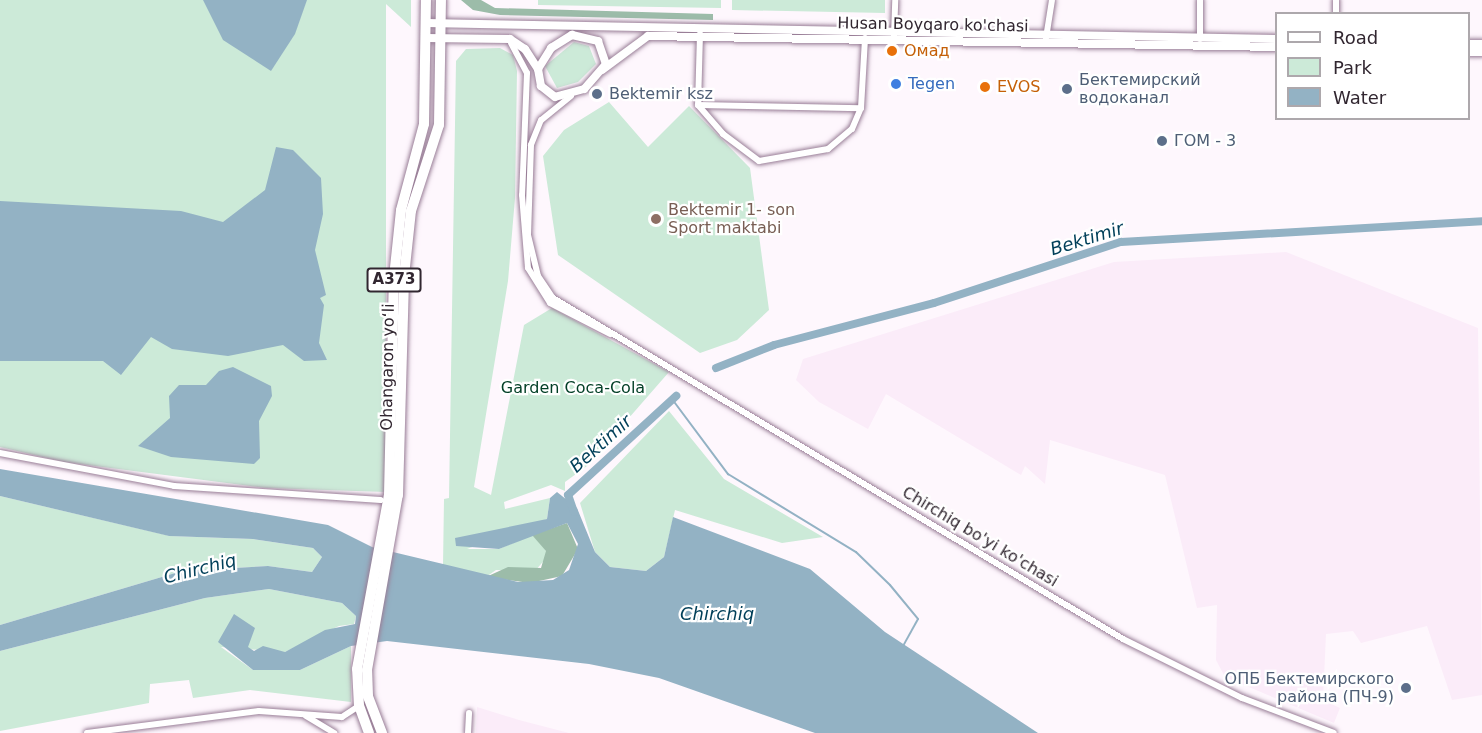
<!DOCTYPE html>
<meta charset="utf-8">
<style>
body{margin:0}
#map{position:relative;width:1482px;height:733px;overflow:hidden;background:#fef7fd;font-family:"DejaVu Sans",sans-serif}
div>[style]{position:absolute}
[style*='--x']{left:calc(var(--x)*1px);top:calc(var(--y)*1px);width:calc(var(--w)*1px);rotate:calc(var(--a)*1deg)}
.built>*{inset:0;background:#fbecf9}
.green>*{inset:0;background:#ccead8}
.forest>*{inset:0;background:#9cbca9}
.water>*{inset:0;background:#93b2c4}
.stream>*{height:2px;margin:-1px;padding:0 1px;transform-origin:1px;border-radius:1px;background:#93b2c4}
.canal>*{height:8px;margin:-4px;padding:0 4px;transform-origin:4px;border-radius:4px;background:#93b2c4}
.roads{filter:drop-shadow(0 0 2px #997e97) drop-shadow(0 0 2px #997e97)}
.street>*{height:6px;margin:-3px;padding:0 3px;transform-origin:3px;border-radius:3px;background:#fff}
.secondary>*{height:8px;margin:-4px;padding:0 4px;transform-origin:4px;border-radius:4px;background:#fff}
.highway>*{height:10px;margin:-5px;padding:0 5px;transform-origin:5px;border-radius:5px;background:#fff}
.dots>*{width:16px;height:16px;translate:-50% -50%;box-sizing:border-box;border:3px solid #fff;border-radius:50%}
span{translate:-50% -50%;white-space:nowrap;text-align:center;line-height:1.15;-webkit-text-stroke:4.5px #fff;paint-order:stroke}
.shield-label span{padding:2px 4px;background:#fff;border:2px solid;border-radius:4px;-webkit-text-stroke-width:0}
.shield-label{font-size:15px;color:#312630;font-weight:700}
.street-label{font-size:16px;color:#312630}
.food-label{font-size:16px;color:#c56008}
.left{translate:0 -50%;text-align:left}
.service-label{font-size:16px;color:#4e5e75}
.right{translate:-100% -50%;text-align:right}
.shop-label{font-size:16px;color:#366cbe}
.education-label{font-size:16px;color:#785e54}
.park-label{font-size:16px;color:#013e25}
.water-label{font-size:18px;color:#003f59;font-style:italic}
.legend{position:absolute;left:1275px;top:12px;width:195px;height:108px;box-sizing:border-box;background:#fff;border:2px solid #ada8ac;margin:0;padding:8px 10px;list-style:none;font-size:18px;color:#312630}
.legend li{display:flex;align-items:center;gap:12px;height:30px}
.legend b{width:30px;border:2px solid #ada8ac}
</style>
<div id="map">
<div class="built">
<i style="clip-path:polygon(1286px 252px,1478px 328px,1482px 695px,1452px 700px,1427px 626px,1361px 643px,1353px 631px,1326px 634px,1323px 700px,1340px 708px,1334px 723px,1225px 677px,1216px 660px,1217px 605px,1197px 608px,1165px 475px,1050px 440px,1045px 484px,1025px 466px,1021px 475px,886px 394px,868px 429px,819px 402px,796px 380px,803px 359px,1114px 262px)"></i>
<i style="clip-path:polygon(477px 707px,519px 720px,569px 733px,476px 733px)"></i>
</div>
<div class="green">
<i style="clip-path:polygon(0 0,411px 0,411px 27px,386px 4px,386px 492px,266px 488px,64px 462px,0 447px)"></i>
<i style="clip-path:polygon(538px 0,721px 0,721px 8px,538px 5px)"></i>
<i style="clip-path:polygon(732px 0,885px 0,885px 13px,732px 10px)"></i>
<i style="clip-path:polygon(574px 42px,589px 46px,596px 64px,578px 82px,557px 88px,545px 66px)"></i>
<i style="clip-path:polygon(500px 48px,513px 55px,517px 71px,515px 198px,508px 281px,474px 487px,491px 495px,524px 325px,552px 308px,669px 372px,587px 466px,565px 482px,565px 491px,551px 485px,504px 502px,505px 509px,550px 498px,547px 519px,467px 549px,499px 549px,532px 535px,545px 546px,547px 557px,535px 571px,496px 570px,486px 577px,443px 566px,444px 499px,449px 498px,456px 61px,466px 49px)"></i>
<i style="clip-path:polygon(609px 102px,648px 147px,689px 106px,750px 168px,769px 310px,737px 340px,700px 353px,558px 255px,543px 156px,564px 130px)"></i>
<i style="clip-path:polygon(669px 411px,724px 479px,823px 537px,782px 543px,675px 510px,664px 557px,646px 571px,610px 567px,595px 552px,580px 503px)"></i>
<i style="clip-path:polygon(0 496px,170px 536px,253px 539px,313px 548px,322px 557px,312px 572px,268px 566px,182px 571px,0 625px)"></i>
<i style="clip-path:polygon(269px 589px,342px 603px,356px 616px,354px 624px,339px 626px,285px 652px,221px 647px,253px 670px,300px 670px,351px 646px,351px 702px,250px 690px,193px 698px,189px 680px,150px 684px,149px 703px,0 731px,0 651px,205px 598px)"></i>
</div>
<div class="forest">
<i style="clip-path:polygon(461px 0,481px 0,495px 8px,713px 14px,713px 20px,500px 15px,473px 10px)"></i>
<i style="clip-path:polygon(567px 523px,578px 549px,562px 576px,530px 583px,486px 577px,508px 567px,541px 568px,546px 551px,532px 535px)"></i>
</div>
<div class="water">
<i style="clip-path:polygon(203px 0,307px 0,295px 34px,271px 71px,223px 40px)"></i>
<i style="clip-path:polygon(276px 147px,293px 150px,321px 178px,323px 214px,315px 250px,326px 295px,320px 298px,324px 305px,319px 343px,327px 360px,304px 361px,283px 345px,228px 356px,172px 349px,151px 337px,121px 375px,103px 361px,0 361px,0 201px,181px 211px,223px 222px,265px 190px)"></i>
<i style="clip-path:polygon(233px 367px,271px 386px,272px 396px,259px 421px,260px 458px,254px 464px,171px 457px,138px 446px,170px 418px,169px 396px,179px 385px,206px 385px,219px 371px)"></i>
<i style="clip-path:polygon(0 469px,328px 525px,372px 547px,518px 582px,553px 580px,569px 570px,578px 544px,567px 523px,499px 549px,456px 546px,455px 538px,547px 519px,550px 498px,557px 492px,577px 508px,595px 552px,610px 567px,646px 571px,664px 557px,673px 517px,810px 569px,885px 632px,1038px 733px,815px 733px,659px 678px,589px 664px,387px 641px,351px 646px,300px 670px,253px 670px,218px 642px,234px 614px,255px 628px,248px 647px,254px 651px,263px 646px,285px 652px,325px 630px,355px 624px,356px 616px,342px 603px,269px 589px,205px 598px,0 651px,0 625px,182px 571px,268px 566px,312px 572px,322px 557px,313px 548px,253px 539px,169px 536px,0 496px)"></i>
</div>
<div class="stream">
<i style="--x:672;--y:399;--w:94;--a:53.3"></i>
<i style="--x:728;--y:474;--w:150;--a:31.4"></i>
<i style="--x:856;--y:552;--w:47;--a:44.1"></i>
<i style="--x:890;--y:585;--w:44;--a:50.5"></i>
<i style="--x:918;--y:619;--w:29;--a:119"></i>
</div>
<div class="canal">
<i style="--x:716;--y:368;--w:62;--a:-21.6"></i>
<i style="--x:774;--y:345;--w:165;--a:-14.7"></i>
<i style="--x:934;--y:303;--w:197;--a:-18.1"></i>
<i style="--x:1121;--y:242;--w:362;--a:-3.3"></i>
<i style="--x:574;--y:512;--w:18;--a:-109"></i>
<i style="--x:568;--y:495;--w:147;--a:-42.5"></i>
</div>
<div class="roads">
<div class="street">
<i style="--x:1336;--y:0;--w:14;--a:90"></i>
<i style="--x:700;--y:34;--w:71;--a:91.6"></i>
<i style="--x:698;--y:105;--w:38;--a:49"></i>
<i style="--x:723;--y:134;--w:45;--a:36.9"></i>
<i style="--x:759;--y:161;--w:70;--a:-9.9"></i>
<i style="--x:828;--y:149;--w:31;--a:-40"></i>
<i style="--x:852;--y:129;--w:23;--a:-67"></i>
<i style="--x:861;--y:108;--w:70;--a:-86.7"></i>
<i style="--x:894;--y:36;--w:36;--a:-88"></i>
<i style="--x:1046;--y:38;--w:38;--a:-81"></i>
<i style="--x:1200;--y:39;--w:39;--a:-90"></i>
<i style="--x:511;--y:43;--w:34;--a:62"></i>
<i style="--x:527;--y:73;--w:122;--a:92.3"></i>
<i style="--x:522;--y:195;--w:73;--a:85.3"></i>
<i style="--x:528;--y:268;--w:41;--a:57.8"></i>
<i style="--x:550;--y:303;--w:68;--a:27.3"></i>
<i style="--x:571;--y:96;--w:38;--a:141"></i>
<i style="--x:541;--y:120;--w:27;--a:112"></i>
<i style="--x:531;--y:145;--w:90;--a:91.9"></i>
<i style="--x:528;--y:235;--w:42;--a:76.3"></i>
<i style="--x:538;--y:276;--w:27;--a:56"></i>
<i style="--x:553;--y:298;--w:664;--a:30.89"></i>
<i style="--x:1123;--y:639;--w:133;--a:26.4"></i>
<i style="--x:1242;--y:698;--w:98;--a:20.8"></i>
<i style="--x:698;--y:105;--w:163;--a:1.1"></i>
<i style="--x:0;--y:453;--w:177;--a:10.7"></i>
<i style="--x:174;--y:486;--w:207;--a:3.9"></i>
<i style="--x:306;--y:716;--w:33;--a:31"></i>
<i style="--x:87;--y:733;--w:173;--a:-7.3"></i>
<i style="--x:259;--y:711;--w:83;--a:4.1"></i>
<i style="--x:342;--y:717;--w:20;--a:-33"></i>
<i style="--x:468;--y:733;--w:20;--a:-87"></i>
</div>
<div class="secondary">
<i style="--x:426;--y:23;--w:850;--a:1.08"></i>
<i style="--x:572;--y:35;--w:27;--a:13"></i>
<i style="--x:598;--y:41;--w:24;--a:71"></i>
<i style="--x:606;--y:64;--w:33;--a:131"></i>
<i style="--x:584;--y:89;--w:30;--a:165"></i>
<i style="--x:555;--y:97;--w:18;--a:-142"></i>
<i style="--x:541;--y:86;--w:17;--a:-100"></i>
<i style="--x:538;--y:69;--w:25;--a:-58"></i>
<i style="--x:551;--y:48;--w:25;--a:-32"></i>
<i style="--x:426;--y:38;--w:84;--a:0.7"></i>
<i style="--x:510;--y:39;--w:18;--a:34"></i>
<i style="--x:525;--y:49;--w:24;--a:57"></i>
<i style="--x:1468;--y:44;--w:14;--a:0"></i>
<i style="--x:1468;--y:52;--w:14;--a:0"></i>
<i style="--x:602;--y:70;--w:57;--a:-36.5"></i>
<i style="--x:648;--y:36;--w:628;--a:1"></i>
</div>
<div class="highway">
<i style="--x:369;--y:733;--w:29;--a:-110"></i>
<i style="--x:359;--y:706;--w:37;--a:-93"></i>
<i style="--x:357;--y:669;--w:177;--a:-79.6"></i>
<i style="--x:389;--y:495;--w:218;--a:-88.7"></i>
<i style="--x:394;--y:277;--w:67;--a:-84"></i>
<i style="--x:401;--y:210;--w:89;--a:-75"></i>
<i style="--x:424;--y:124;--w:124;--a:-89.1"></i>
<i style="--x:382;--y:733;--w:40;--a:-111"></i>
<i style="--x:368;--y:696;--w:26;--a:-92"></i>
<i style="--x:367;--y:670;--w:178;--a:-80"></i>
<i style="--x:398;--y:495;--w:219;--a:-88.4"></i>
<i style="--x:404;--y:276;--w:65;--a:-83.9"></i>
<i style="--x:411;--y:211;--w:90;--a:-72"></i>
<i style="--x:439;--y:125;--w:125;--a:-89.1"></i>
</div>
</div>
<div class="dots">
<i style="left:892px;top:51px;background:#e8710a"></i>
<i style="left:896px;top:84px;background:#3f7fe0"></i>
<i style="left:985px;top:87px;background:#e8710a"></i>
<i style="left:1067px;top:89px;background:#5c6f8a"></i>
<i style="left:597px;top:94px;background:#5c6f8a"></i>
<i style="left:1162px;top:141px;background:#5c6f8a"></i>
<i style="left:656px;top:219px;background:#8d6e63"></i>
<i style="left:1406px;top:688px;background:#5c6f8a"></i>
</div>
<div class="shield-label">
<span style="left:394px;top:280px">A373</span>
</div>
<div class="street-label">
<span style="left:933px;top:25px;rotate:1deg">Husan Boyqaro ko'chasi</span>
<span style="left:388px;top:367px;rotate:-89deg">Ohangaron yoʻli</span>
<span style="left:980px;top:537px;rotate:31deg">Chirchiq bo'yi ko'chasi</span>
</div>
<div class="food-label">
<span class="left" style="left:904px;top:51px">Омад</span>
<span class="left" style="left:997px;top:87px">EVOS</span>
</div>
<div class="service-label">
<span class="left" style="left:1079px;top:89px">Бектемирский<br>водоканал</span>
<span class="left" style="left:609px;top:94px">Bektemir ksz</span>
<span class="left" style="left:1174px;top:141px">ГОМ - 3</span>
<span class="right" style="left:1394px;top:688px">ОПБ Бектемирского<br>района (ПЧ-9)</span>
</div>
<div class="shop-label">
<span class="left" style="left:908px;top:84px">Tegen</span>
</div>
<div class="education-label">
<span class="left" style="left:668px;top:219px">Bektemir 1- son<br>Sport maktabi</span>
</div>
<div class="park-label">
<span style="left:573px;top:388px">Garden Coca-Cola</span>
</div>
<div class="water-label">
<span style="left:1087px;top:239px;rotate:-17deg">Bektimir</span>
<span style="left:601px;top:444px;rotate:-42deg">Bektimir</span>
<span style="left:200px;top:569px;rotate:-14deg">Chirchiq</span>
<span style="left:717px;top:614px">Chirchiq</span>
</div>
<ul class="legend">
<li><b style="height:8px;background:#fff"></b>Road</li>
<li><b style="height:16px;background:#ccead8"></b>Park</li>
<li><b style="height:16px;background:#93b2c4"></b>Water</li>
</ul>
</div>
